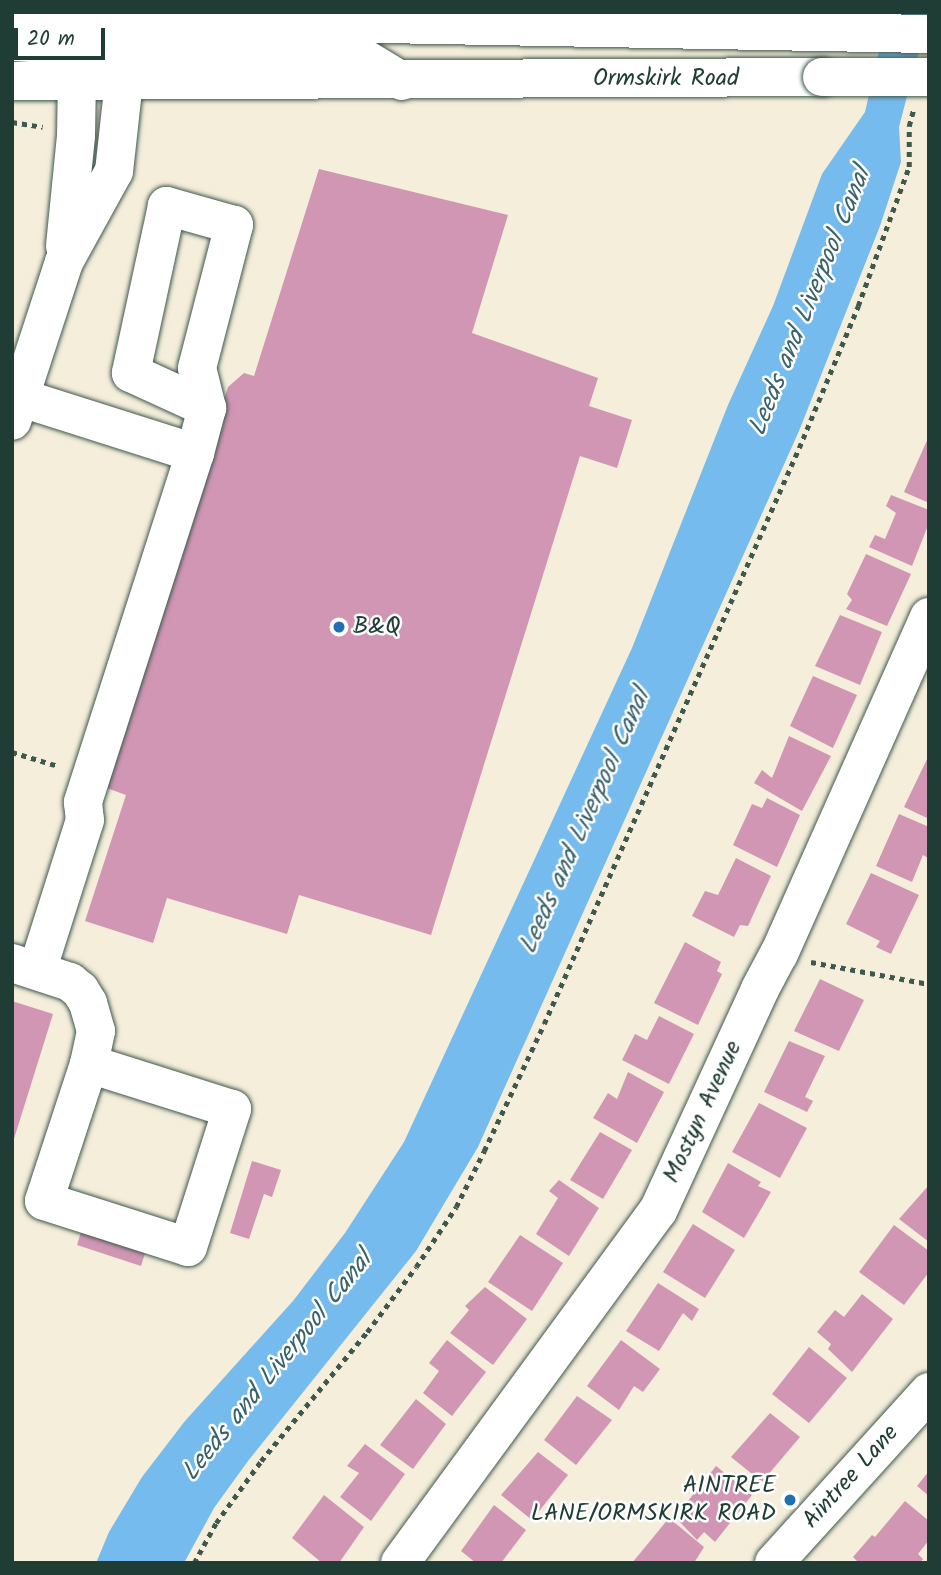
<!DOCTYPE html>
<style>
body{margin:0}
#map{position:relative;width:941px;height:1575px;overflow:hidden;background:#f4eeda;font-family:Kalam,sans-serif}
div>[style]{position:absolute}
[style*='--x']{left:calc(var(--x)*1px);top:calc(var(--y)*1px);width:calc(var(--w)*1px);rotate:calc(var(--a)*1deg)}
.water>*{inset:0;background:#76bbed}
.building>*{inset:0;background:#d296b5}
.path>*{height:4.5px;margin-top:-2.25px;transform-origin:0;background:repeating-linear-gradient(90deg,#3f584d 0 5px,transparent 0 10px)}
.roads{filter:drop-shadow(0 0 2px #3f584d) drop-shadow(0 0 2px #3f584d)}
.minor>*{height:38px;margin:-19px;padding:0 19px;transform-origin:19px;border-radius:19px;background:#fff}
.major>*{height:38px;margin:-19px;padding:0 19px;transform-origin:19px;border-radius:19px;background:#fff}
.highway>*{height:38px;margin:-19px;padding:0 19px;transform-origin:19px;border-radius:19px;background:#fff}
.bridges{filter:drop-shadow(0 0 2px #3f584d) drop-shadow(0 0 2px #3f584d)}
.highway-bridge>*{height:38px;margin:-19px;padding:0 19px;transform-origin:19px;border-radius:19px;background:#fff}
.dots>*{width:19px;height:19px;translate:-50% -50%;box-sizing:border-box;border:4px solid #fff;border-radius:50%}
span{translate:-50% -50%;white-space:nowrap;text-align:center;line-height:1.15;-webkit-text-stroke:5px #fff;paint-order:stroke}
.street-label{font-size:24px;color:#1f3d34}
.poi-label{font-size:24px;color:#1f3d34}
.left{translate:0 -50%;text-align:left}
.right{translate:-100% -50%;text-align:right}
.water-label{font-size:26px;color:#39636c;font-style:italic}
.frame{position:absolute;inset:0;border:14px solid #1f3d34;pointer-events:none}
.scale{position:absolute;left:14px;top:28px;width:91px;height:32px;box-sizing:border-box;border:4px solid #1f3d34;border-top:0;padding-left:9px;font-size:21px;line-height:24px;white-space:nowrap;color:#1f3d34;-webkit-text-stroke:5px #fff;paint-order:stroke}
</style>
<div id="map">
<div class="water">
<i style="clip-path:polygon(888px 12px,929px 12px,899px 127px,901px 162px,880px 226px,799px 431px,478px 1147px,416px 1251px,248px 1461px,214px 1508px,184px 1563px,96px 1563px,109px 1532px,142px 1477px,185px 1421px,293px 1301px,345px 1233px,404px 1142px,632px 648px,728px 405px,773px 306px,822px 174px,865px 112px)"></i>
</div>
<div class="building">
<i style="clip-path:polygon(319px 169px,508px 215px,472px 333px,598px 378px,589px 406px,632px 420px,617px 468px,580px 456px,431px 935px,299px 895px,287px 934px,167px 898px,153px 943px,85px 921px,126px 795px,101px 786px,228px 387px,244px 373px,254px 376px)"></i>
<i style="clip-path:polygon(929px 436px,929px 503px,904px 492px)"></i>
<i style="clip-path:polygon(891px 495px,929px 510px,929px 523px,912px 566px,869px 547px,875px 535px,885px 539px,896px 513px,886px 506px)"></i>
<i style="clip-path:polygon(866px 554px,911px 574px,887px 626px,846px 609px,852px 600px,847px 594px)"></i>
<i style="clip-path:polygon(840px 615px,882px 632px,860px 685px,815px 666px)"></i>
<i style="clip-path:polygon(813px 676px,857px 695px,833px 748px,790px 726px)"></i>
<i style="clip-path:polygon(789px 736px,831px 756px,802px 811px,754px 783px,762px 770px,772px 778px)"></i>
<i style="clip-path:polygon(929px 755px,929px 819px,904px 807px)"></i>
<i style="clip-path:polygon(767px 798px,800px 815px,777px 867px,733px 845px,752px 804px,762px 808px)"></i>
<i style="clip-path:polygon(899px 814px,929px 827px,929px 859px,923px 855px,912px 882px,876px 866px)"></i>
<i style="clip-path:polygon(736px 858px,771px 876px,748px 926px,740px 925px,734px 937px,692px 916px,705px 891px,718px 895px)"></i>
<i style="clip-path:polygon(871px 873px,919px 895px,891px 954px,876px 947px,880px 941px,846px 924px)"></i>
<i style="clip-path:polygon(685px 942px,721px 962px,717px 971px,722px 974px,698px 1025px,654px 1003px)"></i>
<i style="clip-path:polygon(820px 979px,864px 1000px,839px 1051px,794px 1031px)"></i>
<i style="clip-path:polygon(12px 1001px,53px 1014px,13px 1142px,12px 1142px)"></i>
<i style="clip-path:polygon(659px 1016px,694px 1034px,669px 1084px,622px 1060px,635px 1034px,647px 1040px)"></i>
<i style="clip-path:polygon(789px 1041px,825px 1056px,805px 1097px,813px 1101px,807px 1112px,764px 1092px)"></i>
<i style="clip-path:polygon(628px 1072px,664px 1092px,637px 1143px,593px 1118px,608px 1093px,617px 1099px)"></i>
<i style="clip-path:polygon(759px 1103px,807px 1128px,780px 1178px,732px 1152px)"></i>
<i style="clip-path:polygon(600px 1132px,632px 1150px,603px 1199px,570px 1180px)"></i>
<i style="clip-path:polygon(252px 1161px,281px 1170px,272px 1197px,264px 1194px,249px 1239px,230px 1233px)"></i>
<i style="clip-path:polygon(728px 1163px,761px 1182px,758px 1186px,771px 1192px,744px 1238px,702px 1212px)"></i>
<i style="clip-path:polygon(559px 1180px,599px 1208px,569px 1256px,536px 1234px,558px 1198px,549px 1191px)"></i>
<i style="clip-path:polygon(929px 1185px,929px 1242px,899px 1219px)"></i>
<i style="clip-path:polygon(693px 1224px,735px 1250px,705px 1298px,663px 1272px)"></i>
<i style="clip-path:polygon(894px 1225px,929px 1251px,929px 1272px,904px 1305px,859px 1272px)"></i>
<i style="clip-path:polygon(83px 1226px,147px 1247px,141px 1266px,77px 1245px)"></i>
<i style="clip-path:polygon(520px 1235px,563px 1263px,532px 1311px,488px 1282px)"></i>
<i style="clip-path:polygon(658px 1283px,699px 1309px,692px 1321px,683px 1313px,659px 1351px,626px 1331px)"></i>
<i style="clip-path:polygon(485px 1287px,527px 1319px,493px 1365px,450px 1333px,469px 1310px,465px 1306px)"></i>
<i style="clip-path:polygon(862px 1294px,893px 1319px,852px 1372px,828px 1349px,831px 1344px,817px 1332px,835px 1310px,844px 1317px)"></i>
<i style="clip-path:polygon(447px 1340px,486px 1372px,452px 1416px,423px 1393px,439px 1371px,429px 1363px)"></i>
<i style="clip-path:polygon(621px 1340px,660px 1369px,643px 1392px,634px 1386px,619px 1410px,587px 1386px)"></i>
<i style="clip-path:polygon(809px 1347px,847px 1378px,809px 1423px,772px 1394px)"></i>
<i style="clip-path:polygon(577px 1396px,612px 1420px,576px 1465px,544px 1440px)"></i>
<i style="clip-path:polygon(416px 1399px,446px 1424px,413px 1469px,380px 1445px)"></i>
<i style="clip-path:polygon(770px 1413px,800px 1437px,762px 1482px,731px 1457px)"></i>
<i style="clip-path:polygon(365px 1444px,405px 1474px,371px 1521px,340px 1497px,359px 1473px,347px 1466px)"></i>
<i style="clip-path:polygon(538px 1452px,568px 1475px,532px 1520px,501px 1495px)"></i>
<i style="clip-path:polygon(716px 1466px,752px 1495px,715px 1542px,704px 1532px,697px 1540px,675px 1517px)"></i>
<i style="clip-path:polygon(929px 1471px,929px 1496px,917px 1486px)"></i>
<i style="clip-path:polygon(324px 1495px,364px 1527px,339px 1563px,322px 1563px,292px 1538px)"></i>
<i style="clip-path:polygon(905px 1501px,929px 1521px,929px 1540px,918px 1554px,923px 1559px,920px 1563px,859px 1563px,853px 1557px,872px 1535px,875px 1537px)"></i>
<i style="clip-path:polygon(494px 1505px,526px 1530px,501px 1563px,476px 1563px,461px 1551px)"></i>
<i style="clip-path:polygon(669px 1518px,704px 1547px,694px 1563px,632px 1563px)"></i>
</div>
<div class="path">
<i style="--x:12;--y:122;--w:31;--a:9"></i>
<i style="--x:12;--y:752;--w:48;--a:16.9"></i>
<i style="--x:811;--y:962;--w:120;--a:10.6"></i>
<i style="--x:194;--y:1563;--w:46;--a:-61.2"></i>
<i style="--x:216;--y:1523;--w:77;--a:-54"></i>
<i style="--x:261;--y:1461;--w:167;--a:-50.6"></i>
<i style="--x:367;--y:1332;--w:81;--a:-53"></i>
<i style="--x:416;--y:1267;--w:72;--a:-56.3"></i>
<i style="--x:456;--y:1207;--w:63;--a:-63.4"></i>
<i style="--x:484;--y:1151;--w:140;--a:-64.7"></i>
<i style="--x:544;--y:1024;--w:630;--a:-66.12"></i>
<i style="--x:799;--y:448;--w:154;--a:-67.4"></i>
<i style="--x:858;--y:306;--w:148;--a:-69.9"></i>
<i style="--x:909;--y:167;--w:41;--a:-90"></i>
<i style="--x:909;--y:126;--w:16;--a:-75"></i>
</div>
<div class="roads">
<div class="minor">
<i style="--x:89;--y:36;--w:32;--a:28"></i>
<i style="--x:117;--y:51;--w:242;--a:0.9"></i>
<i style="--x:359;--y:55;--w:50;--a:31.2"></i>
<i style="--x:12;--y:42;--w:56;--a:3.1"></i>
<i style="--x:68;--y:45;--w:67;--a:32.7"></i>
<i style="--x:124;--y:81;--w:91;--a:96.3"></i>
<i style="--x:114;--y:171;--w:104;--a:118.8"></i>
<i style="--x:64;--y:262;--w:167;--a:108.1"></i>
<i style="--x:65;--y:246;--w:111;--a:-84.3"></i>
<i style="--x:76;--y:136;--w:56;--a:-89"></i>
<i style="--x:12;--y:395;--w:192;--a:17.6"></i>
<i style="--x:195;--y:453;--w:367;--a:107.8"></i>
<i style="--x:83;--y:802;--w:18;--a:84"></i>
<i style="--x:85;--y:820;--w:158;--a:107.6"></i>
<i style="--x:195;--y:453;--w:47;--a:-75.1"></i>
<i style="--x:207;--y:408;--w:41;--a:-104"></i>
<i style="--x:197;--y:368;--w:148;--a:-75.5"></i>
<i style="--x:234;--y:225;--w:70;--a:-164.2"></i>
<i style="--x:167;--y:206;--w:171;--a:102.2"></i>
<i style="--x:131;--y:373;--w:84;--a:24.7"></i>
<i style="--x:12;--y:963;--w:61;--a:18.1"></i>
<i style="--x:70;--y:982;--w:13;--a:39"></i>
<i style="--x:80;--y:990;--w:15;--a:58"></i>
<i style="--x:88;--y:1003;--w:29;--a:74"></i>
<i style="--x:96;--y:1031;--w:34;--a:102"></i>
<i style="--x:89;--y:1064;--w:144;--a:108.2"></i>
<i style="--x:44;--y:1201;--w:151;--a:17.7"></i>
<i style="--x:188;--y:1247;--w:145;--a:-72.3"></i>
<i style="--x:232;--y:1109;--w:150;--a:-162.5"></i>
<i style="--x:400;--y:1563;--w:436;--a:-53.8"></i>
<i style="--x:658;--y:1211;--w:244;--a:-65.3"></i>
<i style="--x:760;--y:989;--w:40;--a:-62"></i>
<i style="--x:779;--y:954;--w:369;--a:-66"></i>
</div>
<div class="major">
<i style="--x:774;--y:1563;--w:231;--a:-47.8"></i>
</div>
<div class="highway">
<i style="--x:110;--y:19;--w:64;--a:77.3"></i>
<i style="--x:12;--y:21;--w:98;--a:-1.2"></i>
<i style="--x:110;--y:19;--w:819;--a:1.05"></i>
<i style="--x:12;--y:81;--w:810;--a:-0.28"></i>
</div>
</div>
<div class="bridges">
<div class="highway-bridge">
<i style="--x:822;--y:77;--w:107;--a:0"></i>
</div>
</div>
<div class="dots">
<i style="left:339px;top:627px;background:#1f6fb2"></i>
<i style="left:790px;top:1500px;background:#1f6fb2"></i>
</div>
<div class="street-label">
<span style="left:666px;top:79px">Ormskirk Road</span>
<span style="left:703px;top:1112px;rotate:-65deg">Mostyn Avenue</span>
<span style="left:851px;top:1477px;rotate:-48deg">Aintree Lane</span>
</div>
<div class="poi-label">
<span class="left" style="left:353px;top:627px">B&amp;Q</span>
<span class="right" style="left:776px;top:1500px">AINTREE<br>LANE/ORMSKIRK ROAD</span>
</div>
<div class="water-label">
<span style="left:811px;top:302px;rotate:-68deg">Leeds and Liverpool Canal</span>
<span style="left:586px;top:822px;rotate:-66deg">Leeds and Liverpool Canal</span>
<span style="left:278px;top:1367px;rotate:-51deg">Leeds and Liverpool Canal</span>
</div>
<div class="frame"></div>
<div class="scale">20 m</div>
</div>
